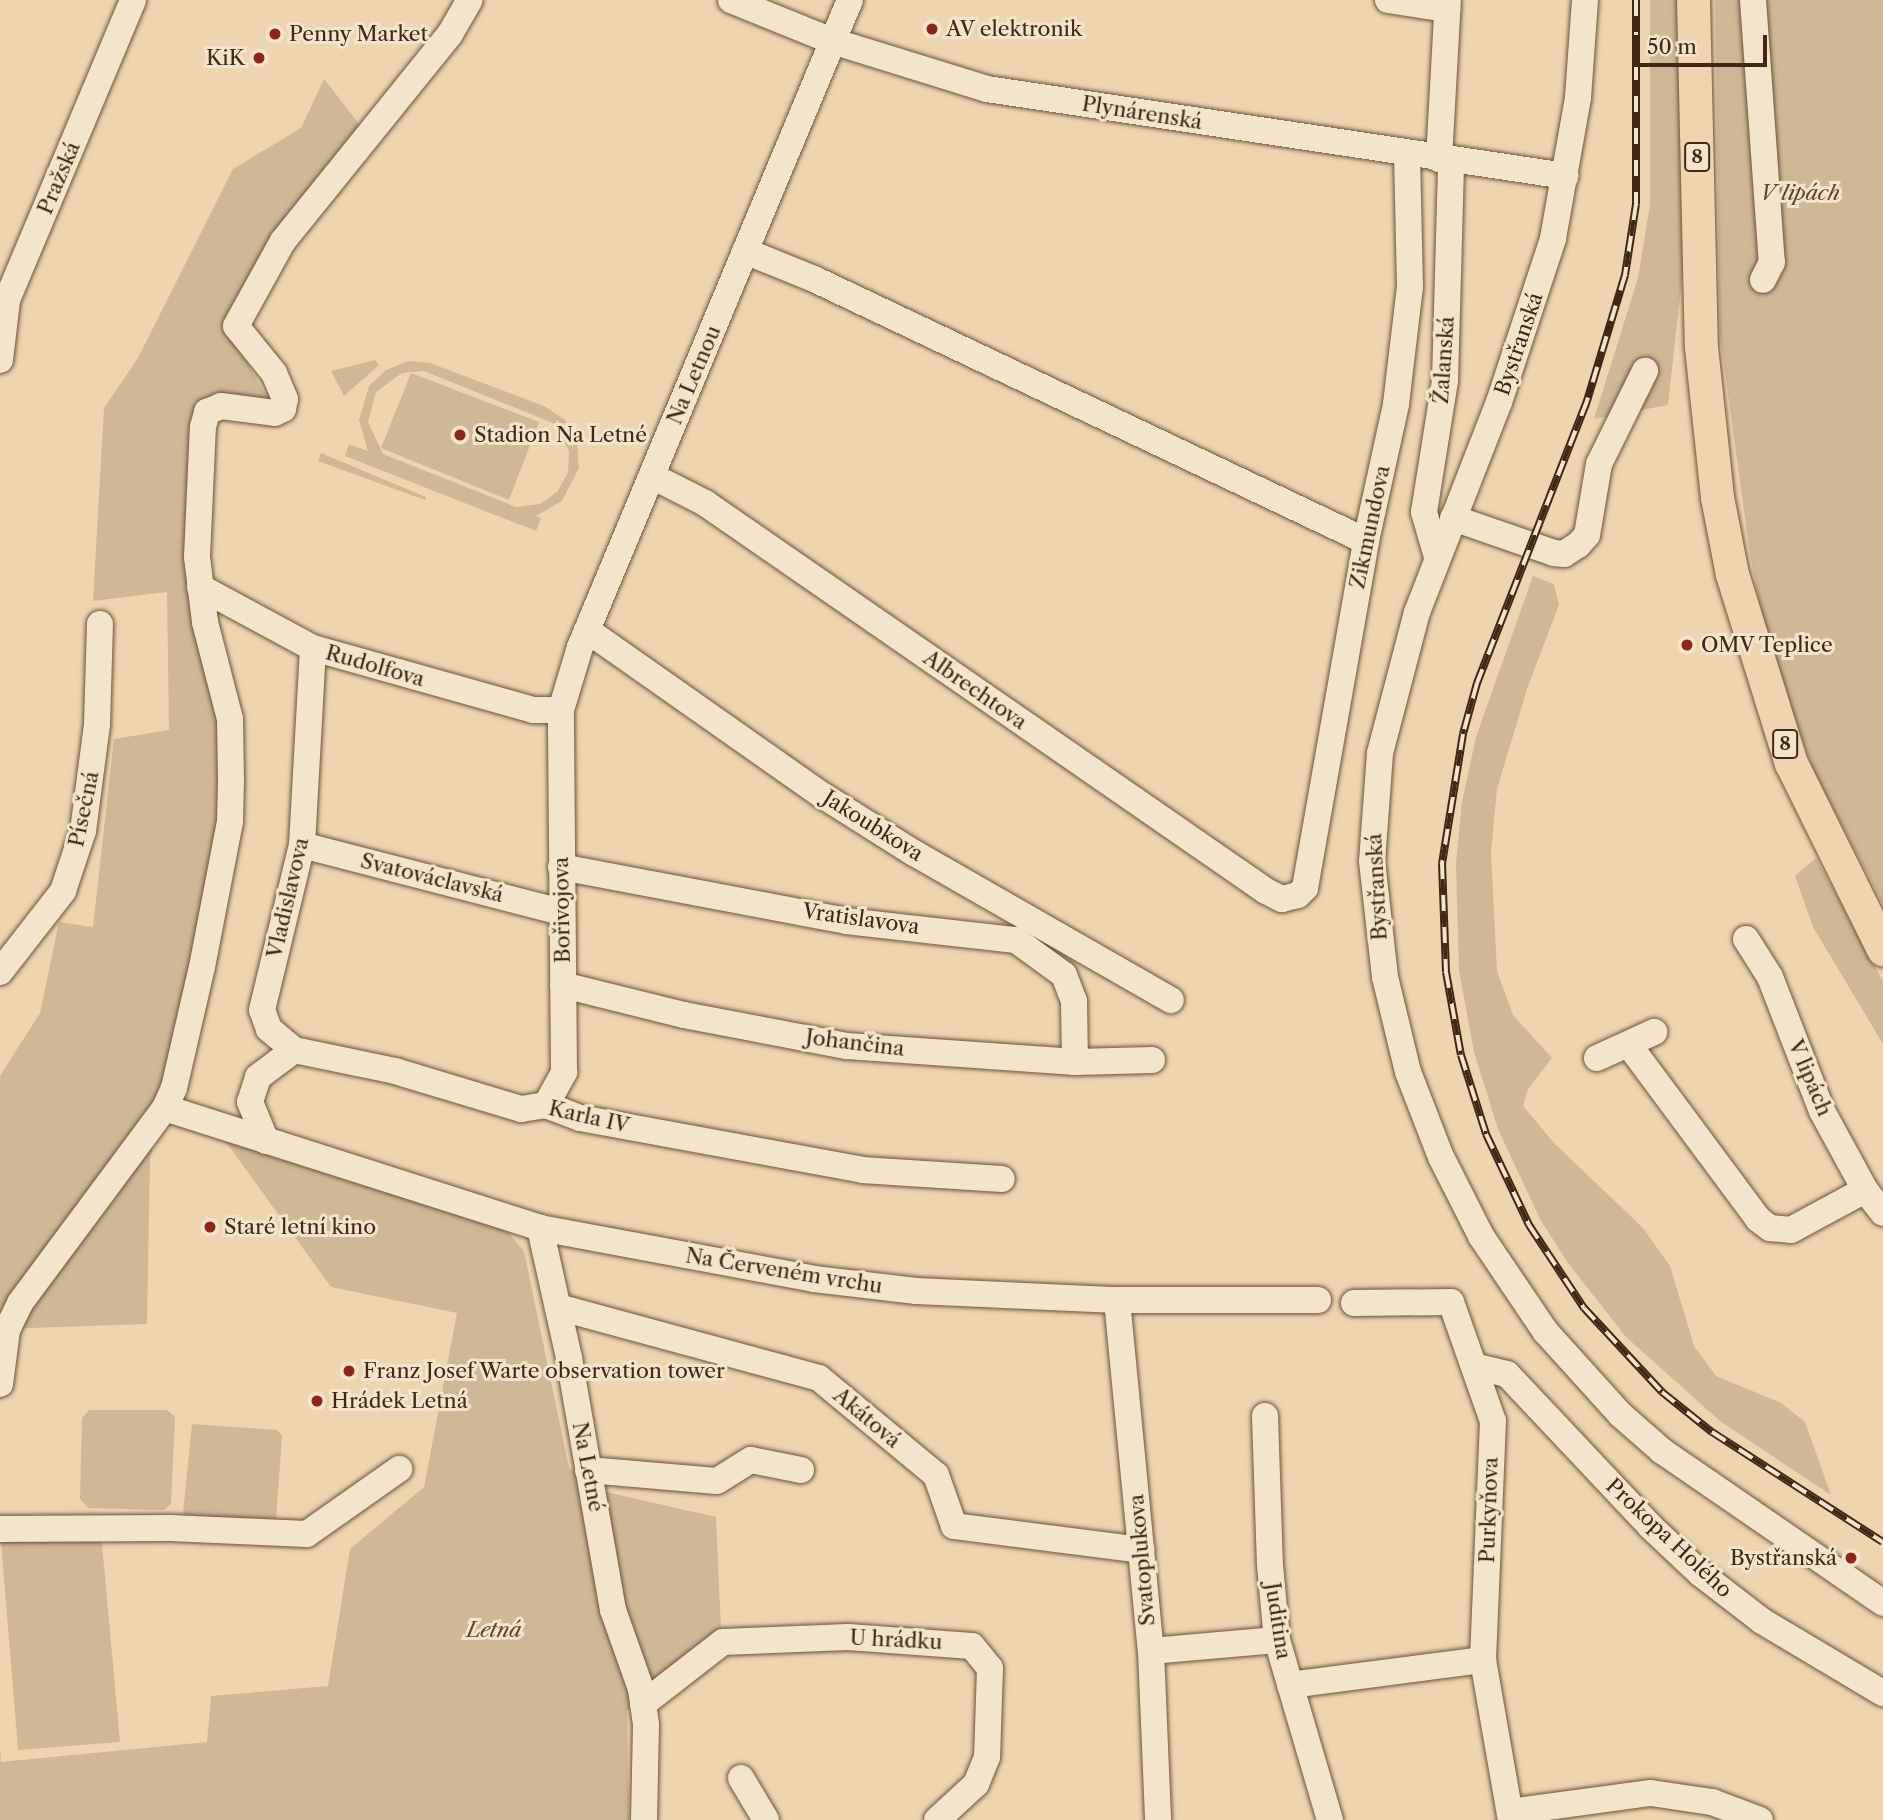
<!DOCTYPE html>
<meta charset="utf-8">
<style>
body{margin:0}
#map{position:relative;width:1883px;height:1820px;overflow:hidden;background:#ecd5af;font-family:"Libre Caslon Text",serif}
div>[style]{position:absolute}
[style*='--x']{left:calc(var(--x)*1px);top:calc(var(--y)*1px);width:calc(var(--w)*1px);rotate:calc(var(--a)*1deg)}
.green>*{inset:0;background:#cfb895}
.roads{filter:drop-shadow(0 0 2px #6b543b) drop-shadow(0 0 2px #6b543b)}
.minor>*{height:26px;margin:-13px;padding:0 13px;transform-origin:13px;border-radius:13px;background:#f3e4cb}
.major>*{height:33px;margin:-16.5px;padding:0 16.5px;transform-origin:16.5px;border-radius:16.5px;background:#ecd5af}
.rail>*{height:8px;margin-top:-4px;transform-origin:0;background:repeating-linear-gradient(90deg,#f3e4cb 0 16px,#402914 0 32px);box-sizing:border-box;border-block:2px solid #402914}
.dots>*{width:19px;height:19px;translate:-50% -50%;box-sizing:border-box;border:4px solid #f3e4cb;border-radius:50%}
span{translate:-50% -50%;white-space:nowrap;text-align:center;line-height:1.15;-webkit-text-stroke:6px #f3e4cb;paint-order:stroke}
.shield-label span{padding:2px 5px;background:#f3e4cb;border:2px solid;border-radius:5px;-webkit-text-stroke-width:0}
.shield-label{font-size:19px;color:#402914;font-weight:700}
.poi-label{font-size:21px;color:#402914}
.left{translate:0 -50%;text-align:left}
.right{translate:-100% -50%;text-align:right}
.street-label{font-size:21px;color:#402914}
.park-label{font-size:21px;color:#5d462e;font-style:italic}
.scale{position:absolute;left:1634px;top:35px;width:133px;height:32px;box-sizing:border-box;border:4px solid #402914;border-top:0;padding-left:9px;font-size:21px;line-height:24px;white-space:nowrap;color:#402914;-webkit-text-stroke:5px #f3e4cb;paint-order:stroke}
</style>
<div id="map">
<div class="green">
<i style="clip-path:polygon(1650px 0,1679px 0,1688px 225px,1668px 405px,1594px 419px,1638px 278px,1650px 205px)"></i>
<i style="clip-path:polygon(1715px 0,1883px 0,1883px 904px,1814px 771px,1766px 641px,1749px 548px,1720px 335px)"></i>
<i style="clip-path:polygon(324px 79px,360px 125px,223px 321px,271px 404px,195px 402px,189px 578px,223px 721px,222px 832px,150px 1159px,147px 1324px,0 1329px,0 1076px,40px 1013px,59px 922px,93px 927px,114px 739px,169px 730px,167px 592px,93px 601px,104px 408px,138px 358px,233px 169px,301px 128px)"></i>
<i style="clip-path:polygon(375px 360px,379px 365px,344px 396px,331px 371px)"></i>
<i style="clip-path:polygon(evenodd,408px 361px,430px 363px,544px 406px,565px 420px,577px 443px,579px 468px,562px 501px,536px 516px,541px 518px,536px 531px,345px 456px,349px 444px,368px 451px,359px 420px,369px 386px,386px 370px,408px 361px,424px 371px,553px 423px,569px 451px,568px 473px,557px 492px,540px 504px,516px 507px,383px 454px,368px 422px,376px 392px,402px 373px,424px 371px)"></i>
<i style="clip-path:polygon(411px 373px,539px 422px,509px 500px,381px 448px)"></i>
<i style="clip-path:polygon(321px 453px,426px 497px,425px 500px,318px 461px)"></i>
<i style="clip-path:polygon(1533px 576px,1554px 584px,1559px 605px,1528px 686px,1497px 789px,1491px 852px,1497px 971px,1513px 1015px,1552px 1058px,1528px 1089px,1523px 1106px,1554px 1143px,1643px 1228px,1670px 1266px,1694px 1346px,1716px 1376px,1781px 1403px,1805px 1422px,1831px 1495px,1720px 1421px,1626px 1337px,1568px 1263px,1540px 1219px,1498px 1129px,1474px 1052px,1459px 970px,1456px 864px,1462px 802px,1476px 737px)"></i>
<i style="clip-path:polygon(1816px 858px,1883px 981px,1883px 1044px,1813px 927px,1795px 876px)"></i>
<i style="clip-path:polygon(223px 1138px,504px 1228px,524px 1251px,569px 1468px,606px 1492px,716px 1517px,721px 1630px,627px 1711px,629px 1820px,0 1820px,0 1748px,1px 1762px,207px 1742px,211px 1696px,328px 1686px,350px 1549px,424px 1487px,457px 1313px,331px 1287px)"></i>
<i style="clip-path:polygon(89px 1410px,167px 1410px,175px 1417px,171px 1504px,164px 1510px,88px 1508px,80px 1499px,82px 1418px)"></i>
<i style="clip-path:polygon(192px 1424px,277px 1430px,282px 1436px,276px 1520px,189px 1520px,183px 1513px)"></i>
<i style="clip-path:polygon(101px 1533px,120px 1742px,18px 1750px,1px 1541px)"></i>
</div>
<div class="roads">
<div class="minor">
<i style="--x:731;--y:0;--w:109;--a:22.1"></i>
<i style="--x:832;--y:41;--w:162;--a:17.2"></i>
<i style="--x:987;--y:89;--w:585;--a:8.55"></i>
<i style="--x:1388;--y:0;--w:60;--a:8.7"></i>
<i style="--x:1585;--y:0;--w:98;--a:94.1"></i>
<i style="--x:1578;--y:98;--w:143;--a:100.1"></i>
<i style="--x:1553;--y:239;--w:172;--a:108.3"></i>
<i style="--x:1499;--y:402;--w:225;--a:111.3"></i>
<i style="--x:1417;--y:612;--w:146;--a:104.7"></i>
<i style="--x:1380;--y:753;--w:108;--a:94.2"></i>
<i style="--x:1372;--y:861;--w:117;--a:83.6"></i>
<i style="--x:1385;--y:977;--w:98;--a:76.4"></i>
<i style="--x:1408;--y:1072;--w:91;--a:68.8"></i>
<i style="--x:1441;--y:1157;--w:89;--a:63.1"></i>
<i style="--x:1481;--y:1236;--w:115;--a:56"></i>
<i style="--x:1545;--y:1331;--w:113;--a:47.9"></i>
<i style="--x:1621;--y:1415;--w:55;--a:41.3"></i>
<i style="--x:1662;--y:1451;--w:268;--a:34.5"></i>
<i style="--x:1753;--y:0;--w:263;--a:85.9"></i>
<i style="--x:1772;--y:262;--w:20;--a:117"></i>
<i style="--x:1439;--y:159;--w:159;--a:-86.8"></i>
<i style="--x:745;--y:251;--w:74;--a:22.1"></i>
<i style="--x:814;--y:279;--w:611;--a:25.39"></i>
<i style="--x:0;--y:360;--w:60;--a:-83.3"></i>
<i style="--x:7;--y:300;--w:325;--a:-67.2"></i>
<i style="--x:652;--y:476;--w:59;--a:27"></i>
<i style="--x:705;--y:503;--w:682;--a:34.67"></i>
<i style="--x:1266;--y:891;--w:18;--a:27"></i>
<i style="--x:1282;--y:899;--w:16;--a:-14"></i>
<i style="--x:1298;--y:895;--w:10;--a:-45"></i>
<i style="--x:1305;--y:888;--w:352;--a:-80"></i>
<i style="--x:1366;--y:541;--w:140;--a:-77.6"></i>
<i style="--x:1396;--y:404;--w:118;--a:-83.2"></i>
<i style="--x:1410;--y:287;--w:133;--a:-91.3"></i>
<i style="--x:1453;--y:518;--w:107;--a:19.1"></i>
<i style="--x:1554;--y:553;--w:10;--a:6"></i>
<i style="--x:1564;--y:554;--w:17;--a:-33"></i>
<i style="--x:1578;--y:545;--w:13;--a:-48"></i>
<i style="--x:1587;--y:535;--w:72;--a:-80.4"></i>
<i style="--x:1599;--y:464;--w:104;--a:-63.7"></i>
<i style="--x:1437;--y:557;--w:47;--a:-106.1"></i>
<i style="--x:1424;--y:512;--w:133;--a:-80.9"></i>
<i style="--x:1445;--y:381;--w:221;--a:-88.4"></i>
<i style="--x:200;--y:587;--w:128;--a:28.4"></i>
<i style="--x:313;--y:648;--w:229;--a:15.7"></i>
<i style="--x:533;--y:710;--w:28;--a:0"></i>
<i style="--x:587;--y:630;--w:291;--a:35.1"></i>
<i style="--x:825;--y:797;--w:105;--a:32.2"></i>
<i style="--x:914;--y:853;--w:296;--a:29.8"></i>
<i style="--x:302;--y:845;--w:268;--a:14.5"></i>
<i style="--x:561;--y:867;--w:290;--a:10.7"></i>
<i style="--x:846;--y:921;--w:171;--a:6.4"></i>
<i style="--x:1016;--y:940;--w:59;--a:36.1"></i>
<i style="--x:1064;--y:975;--w:28;--a:69"></i>
<i style="--x:1074;--y:1001;--w:61;--a:89.1"></i>
<i style="--x:1746;--y:939;--w:45;--a:57.7"></i>
<i style="--x:1770;--y:977;--w:144;--a:68.8"></i>
<i style="--x:1822;--y:1111;--w:90;--a:61.4"></i>
<i style="--x:1865;--y:1190;--w:29;--a:52"></i>
<i style="--x:0;--y:972;--w:103;--a:-52.1"></i>
<i style="--x:63;--y:891;--w:63;--a:-71.6"></i>
<i style="--x:83;--y:831;--w:108;--a:-82.5"></i>
<i style="--x:97;--y:724;--w:100;--a:-88.3"></i>
<i style="--x:563;--y:985;--w:125;--a:13.9"></i>
<i style="--x:684;--y:1015;--w:166;--a:10.8"></i>
<i style="--x:847;--y:1046;--w:229;--a:4"></i>
<i style="--x:1075;--y:1062;--w:77;--a:-1.5"></i>
<i style="--x:1629;--y:1045;--w:217;--a:53.4"></i>
<i style="--x:1758;--y:1219;--w:15;--a:37"></i>
<i style="--x:1770;--y:1228;--w:21;--a:5"></i>
<i style="--x:1791;--y:1230;--w:84;--a:-28.4"></i>
<i style="--x:294;--y:1050;--w:33;--a:-140"></i>
<i style="--x:269;--y:1029;--w:20;--a:-110"></i>
<i style="--x:262;--y:1010;--w:170;--a:-76.4"></i>
<i style="--x:302;--y:845;--w:197;--a:-86.8"></i>
<i style="--x:1597;--y:1058;--w:63;--a:-24.5"></i>
<i style="--x:546;--y:1105;--w:38;--a:-61"></i>
<i style="--x:564;--y:1072;--w:362;--a:-90.5"></i>
<i style="--x:561;--y:710;--w:66;--a:-73.2"></i>
<i style="--x:580;--y:647;--w:701;--a:-67.35"></i>
<i style="--x:165;--y:1108;--w:394;--a:17.7"></i>
<i style="--x:540;--y:1228;--w:279;--a:10.5"></i>
<i style="--x:814;--y:1279;--w:103;--a:6.7"></i>
<i style="--x:916;--y:1291;--w:201;--a:2.6"></i>
<i style="--x:1117;--y:1300;--w:201;--a:0"></i>
<i style="--x:266;--y:1141;--w:42;--a:-112.3"></i>
<i style="--x:250;--y:1102;--w:26;--a:-72"></i>
<i style="--x:258;--y:1077;--w:45;--a:-36.9"></i>
<i style="--x:294;--y:1050;--w:103;--a:11.7"></i>
<i style="--x:395;--y:1071;--w:132;--a:16.8"></i>
<i style="--x:521;--y:1109;--w:25;--a:-9"></i>
<i style="--x:546;--y:1105;--w:36;--a:21"></i>
<i style="--x:580;--y:1118;--w:287;--a:10.4"></i>
<i style="--x:862;--y:1170;--w:140;--a:3.7"></i>
<i style="--x:540;--y:1228;--w:133;--a:77.4"></i>
<i style="--x:569;--y:1358;--w:256;--a:80.1"></i>
<i style="--x:613;--y:1610;--w:84;--a:70.5"></i>
<i style="--x:641;--y:1689;--w:36;--a:82"></i>
<i style="--x:646;--y:1725;--w:95;--a:91.2"></i>
<i style="--x:1117;--y:1300;--w:353;--a:84.5"></i>
<i style="--x:1151;--y:1651;--w:169;--a:87.6"></i>
<i style="--x:1354;--y:1303;--w:97;--a:-0.6"></i>
<i style="--x:1451;--y:1302;--w:126;--a:70.6"></i>
<i style="--x:1493;--y:1421;--w:239;--a:92.4"></i>
<i style="--x:1483;--y:1660;--w:162;--a:80.1"></i>
<i style="--x:558;--y:1307;--w:270;--a:15.2"></i>
<i style="--x:819;--y:1378;--w:152;--a:39.7"></i>
<i style="--x:936;--y:1475;--w:54;--a:70.6"></i>
<i style="--x:954;--y:1526;--w:189;--a:7.3"></i>
<i style="--x:1474;--y:1366;--w:34;--a:14"></i>
<i style="--x:1507;--y:1374;--w:209;--a:46.7"></i>
<i style="--x:1650;--y:1526;--w:70;--a:43.3"></i>
<i style="--x:1701;--y:1574;--w:77;--a:37.6"></i>
<i style="--x:1762;--y:1621;--w:141;--a:30.8"></i>
<i style="--x:0;--y:1384;--w:54;--a:-82.6"></i>
<i style="--x:7;--y:1330;--w:30;--a:-64"></i>
<i style="--x:20;--y:1303;--w:243;--a:-53.4"></i>
<i style="--x:165;--y:1108;--w:22;--a:-66"></i>
<i style="--x:174;--y:1088;--w:124;--a:-77"></i>
<i style="--x:202;--y:967;--w:148;--a:-79.1"></i>
<i style="--x:230;--y:822;--w:41;--a:-88.6"></i>
<i style="--x:231;--y:781;--w:62;--a:-90.9"></i>
<i style="--x:230;--y:719;--w:100;--a:-104.5"></i>
<i style="--x:205;--y:622;--w:65;--a:-97"></i>
<i style="--x:197;--y:557;--w:130;--a:-87.4"></i>
<i style="--x:203;--y:427;--w:16;--a:-75"></i>
<i style="--x:207;--y:412;--w:15;--a:-23"></i>
<i style="--x:221;--y:406;--w:54;--a:7.4"></i>
<i style="--x:275;--y:413;--w:9;--a:-27"></i>
<i style="--x:283;--y:409;--w:10;--a:-79"></i>
<i style="--x:285;--y:399;--w:28;--a:-113"></i>
<i style="--x:274;--y:373;--w:60;--a:-129"></i>
<i style="--x:236;--y:326;--w:97;--a:-61.1"></i>
<i style="--x:283;--y:241;--w:266;--a:-51.1"></i>
<i style="--x:450;--y:34;--w:39;--a:-60"></i>
<i style="--x:1265;--y:1416;--w:149;--a:88.1"></i>
<i style="--x:1270;--y:1565;--w:75;--a:84.7"></i>
<i style="--x:1277;--y:1640;--w:188;--a:73.6"></i>
<i style="--x:588;--y:1470;--w:129;--a:4.9"></i>
<i style="--x:717;--y:1481;--w:40;--a:-32"></i>
<i style="--x:751;--y:1460;--w:51;--a:11.3"></i>
<i style="--x:0;--y:1529;--w:170;--a:-0.3"></i>
<i style="--x:170;--y:1528;--w:137;--a:2.5"></i>
<i style="--x:307;--y:1534;--w:113;--a:-35.2"></i>
<i style="--x:1151;--y:1651;--w:126;--a:-5"></i>
<i style="--x:1290;--y:1685;--w:195;--a:-7.4"></i>
<i style="--x:643;--y:1704;--w:101;--a:-37.8"></i>
<i style="--x:723;--y:1642;--w:125;--a:-2.3"></i>
<i style="--x:848;--y:1637;--w:124;--a:4.2"></i>
<i style="--x:972;--y:1646;--w:28;--a:51"></i>
<i style="--x:990;--y:1668;--w:89;--a:91.9"></i>
<i style="--x:987;--y:1757;--w:29;--a:112"></i>
<i style="--x:976;--y:1784;--w:53;--a:137.3"></i>
<i style="--x:741;--y:1778;--w:49;--a:59.2"></i>
<i style="--x:1510;--y:1812;--w:142;--a:-7.7"></i>
<i style="--x:1651;--y:1793;--w:62;--a:8.4"></i>
<i style="--x:1712;--y:1802;--w:51;--a:20.6"></i>
</div>
<div class="major">
<i style="--x:1693;--y:0;--w:347;--a:88.7"></i>
<i style="--x:1701;--y:347;--w:151;--a:83.9"></i>
<i style="--x:1717;--y:497;--w:78;--a:79"></i>
<i style="--x:1732;--y:574;--w:198;--a:72.7"></i>
<i style="--x:1791;--y:763;--w:208;--a:63.7"></i>
</div>
</div>
<div class="rail">
<i style="--x:1636;--y:0;--w:204;--a:90"></i>
<i style="--x:1636;--y:204;--w:72;--a:98.8"></i>
<i style="--x:1625;--y:275;--w:132;--a:106.8"></i>
<i style="--x:1587;--y:401;--w:303;--a:111.3"></i>
<i style="--x:1477;--y:683;--w:53;--a:105.4"></i>
<i style="--x:1463;--y:734;--w:131;--a:99.2"></i>
<i style="--x:1442;--y:863;--w:109;--a:87.9"></i>
<i style="--x:1446;--y:972;--w:84;--a:79.8"></i>
<i style="--x:1461;--y:1055;--w:83;--a:72.4"></i>
<i style="--x:1486;--y:1134;--w:101;--a:64.7"></i>
<i style="--x:1529;--y:1225;--w:100;--a:56.5"></i>
<i style="--x:1584;--y:1308;--w:115;--a:47.1"></i>
<i style="--x:1662;--y:1392;--w:64;--a:38.7"></i>
<i style="--x:1712;--y:1432;--w:203;--a:32.8"></i>
</div>
<div class="dots">
<i style="left:932px;top:29px;background:#8f2418"></i>
<i style="left:275px;top:34px;background:#8f2418"></i>
<i style="left:259px;top:58px;background:#8f2418"></i>
<i style="left:460px;top:435px;background:#8f2418"></i>
<i style="left:1687px;top:645px;background:#8f2418"></i>
<i style="left:210px;top:1227px;background:#8f2418"></i>
<i style="left:349px;top:1371px;background:#8f2418"></i>
<i style="left:317px;top:1401px;background:#8f2418"></i>
<i style="left:1851px;top:1558px;background:#8f2418"></i>
</div>
<div class="shield-label">
<span style="left:1697px;top:157px">8</span>
<span style="left:1785px;top:744px">8</span>
</div>
<div class="poi-label">
<span class="left" style="left:946px;top:29px">AV elektronik</span>
<span class="left" style="left:289px;top:34px">Penny Market</span>
<span class="right" style="left:245px;top:58px">KiK</span>
<span class="left" style="left:474px;top:435px">Stadion Na Letné</span>
<span class="left" style="left:1701px;top:645px">OMV Teplice</span>
<span class="left" style="left:224px;top:1227px">Staré letní kino</span>
<span class="left" style="left:363px;top:1371px">Franz Josef Warte observation tower</span>
<span class="left" style="left:331px;top:1401px">Hrádek Letná</span>
<span class="right" style="left:1837px;top:1558px">Bystřanská</span>
</div>
<div class="street-label">
<span style="left:1142px;top:113px;rotate:9deg">Plynárenská</span>
<span style="left:59px;top:178px;rotate:-67deg">Pražská</span>
<span style="left:1519px;top:344px;rotate:-71deg">Bystřanská</span>
<span style="left:1444px;top:360px;rotate:-86deg">Žalanská</span>
<span style="left:694px;top:375px;rotate:-67deg">Na Letnou</span>
<span style="left:1370px;top:527px;rotate:-78deg">Zikmundova</span>
<span style="left:375px;top:666px;rotate:16deg">Rudolfova</span>
<span style="left:975px;top:690px;rotate:35deg">Albrechtova</span>
<span style="left:84px;top:809px;rotate:-78deg">Písečná</span>
<span style="left:873px;top:826px;rotate:32deg">Jakoubkova</span>
<span style="left:432px;top:878px;rotate:14deg">Svatováclavská</span>
<span style="left:1377px;top:887px;rotate:-93deg">Bystřanská</span>
<span style="left:288px;top:898px;rotate:-77deg">Vladislavova</span>
<span style="left:562px;top:910px;rotate:-91deg">Bořivojova</span>
<span style="left:861px;top:919px;rotate:8deg">Vratislavova</span>
<span style="left:855px;top:1043px;rotate:7deg">Johančina</span>
<span style="left:1810px;top:1078px;rotate:67deg">V lipách</span>
<span style="left:589px;top:1117px;rotate:13deg">Karla IV</span>
<span style="left:784px;top:1271px;rotate:9deg">Na Červeném vrchu</span>
<span style="left:867px;top:1418px;rotate:40deg">Akátová</span>
<span style="left:588px;top:1467px;rotate:79deg">Na Letné</span>
<span style="left:1489px;top:1510px;rotate:-88deg">Purkyňova</span>
<span style="left:1669px;top:1538px;rotate:43deg">Prokopa Holého</span>
<span style="left:1142px;top:1560px;rotate:-95deg">Svatoplukova</span>
<span style="left:1278px;top:1621px;rotate:81deg">Juditina</span>
<span style="left:896px;top:1640px;rotate:3deg">U hrádku</span>
</div>
<div class="park-label">
<span style="left:1800px;top:193px">V lipách</span>
<span style="left:494px;top:1630px">Letná</span>
</div>
<div class="scale">50 m</div>
</div>
